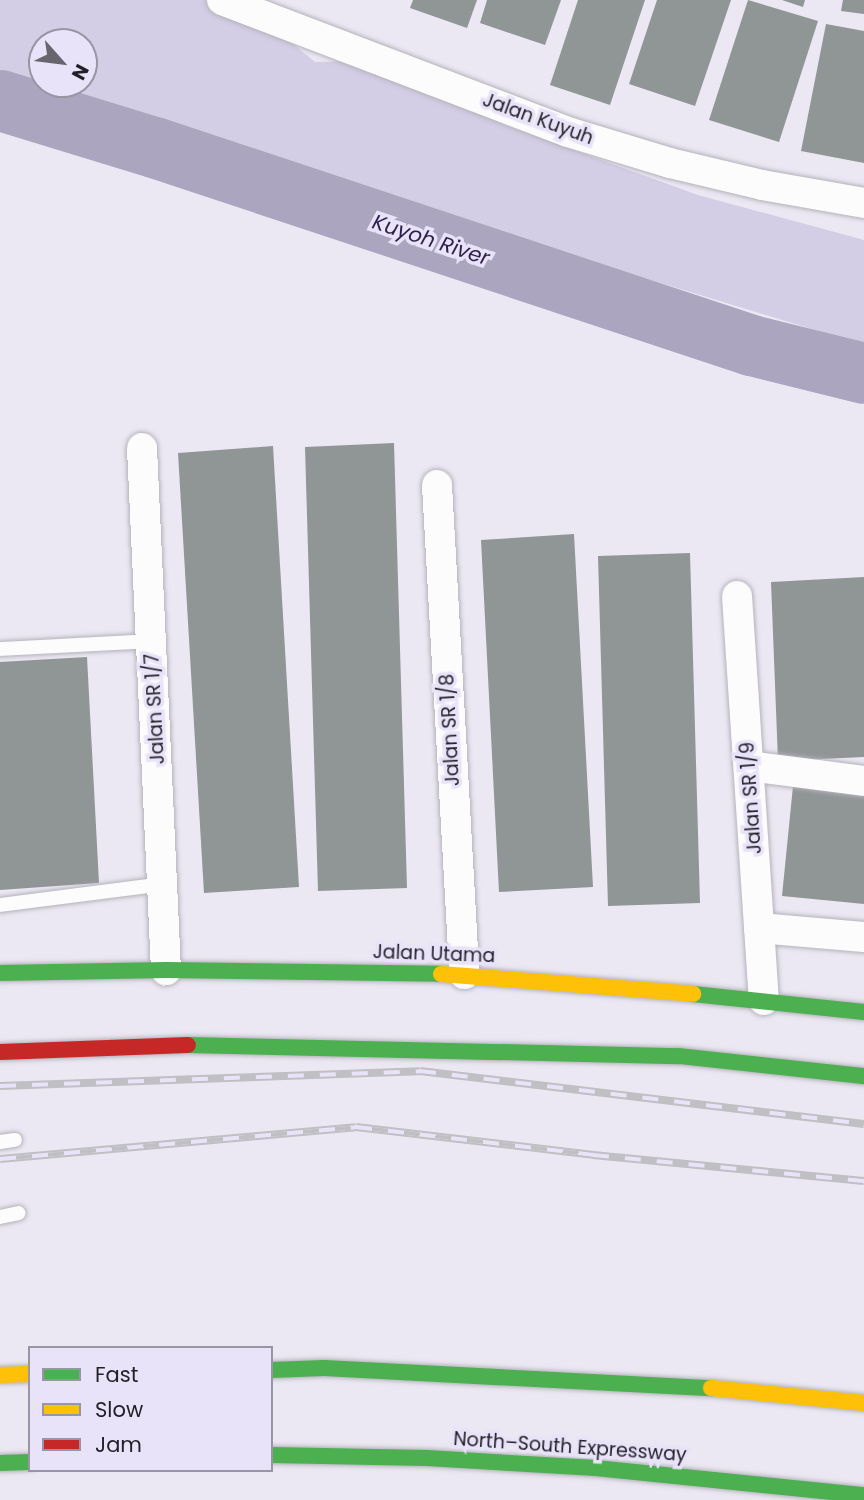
<!DOCTYPE html>
<meta charset="utf-8">
<style>
body{margin:0}
#map{position:relative;width:864px;height:1500px;overflow:hidden;background:#ebe8f3;font-family:Poppins,sans-serif}
div>[style]{position:absolute}
[style*='--x']{left:calc(var(--x)*1px);top:calc(var(--y)*1px);width:calc(var(--w)*1px);rotate:calc(var(--a)*1deg)}
.green>*{inset:0;background:#d3cde5}
.river>*{height:61px;margin:-30.5px;padding:0 30.5px;transform-origin:30.5px;border-radius:30.5px;background:#aba5bf}
.building>*{inset:0;background:#909596}
.roads{filter:drop-shadow(0 0 2px #b4b2ba) drop-shadow(0 0 2px #b4b2ba)}
.lane>*{height:14px;margin:-7px;padding:0 7px;transform-origin:7px;border-radius:7px;background:#fcfcfd}
.street>*{height:30px;margin:-15px;padding:0 15px;transform-origin:15px;border-radius:15px;background:#fcfcfd}
.fast>*{height:16px;margin:-8px;padding:0 8px;transform-origin:8px;border-radius:8px;background:#4caf50}
.slow>*{height:16px;margin:-8px;padding:0 8px;transform-origin:8px;border-radius:8px;background:#ffc107}
.jam>*{height:16px;margin:-8px;padding:0 8px;transform-origin:8px;border-radius:8px;background:#c62828}
.rail>*{height:8px;margin-top:-4px;transform-origin:0;background:repeating-linear-gradient(90deg,#e8e3f8 0 16px,#c0bfc3 0 32px);box-sizing:border-box;border-block:2px solid #c0bfc3}
span{translate:-50% -50%;white-space:nowrap;text-align:center;line-height:1.15;-webkit-text-stroke:7px #e8e3f8;paint-order:stroke}
.street-label{font-size:19px;color:#211f27}
.water-label{font-size:21px;color:#2e1f4c;font-style:italic}
.legend{position:absolute;left:28px;top:1346px;width:245px;height:126px;box-sizing:border-box;background:#e8e3f8;border:2px solid #9895a4;margin:0;padding:9px 12px;list-style:none;font-size:21px;color:#211f27}
.legend li{display:flex;align-items:center;gap:14px;height:35px}
.legend b{width:35px;border:2px solid #9895a4}
.north{position:absolute;left:28px;top:28px;width:70px;height:70px;box-sizing:border-box;background:#e8e3f8;border:2px solid #9895a4;border-radius:50%;rotate:118deg;font-size:19px;font-weight:700;line-height:28px;text-align:center;color:#211f27}
.north::after{content:'';display:block;margin:auto;width:24px;height:32px;background:#68656e;clip-path:polygon(50% 0,100% 100%,50% 72%,0 100%)}
</style>
<div id="map">
<div class="green">
<i style="clip-path:polygon(evenodd,0 0,209px 0,265px 21px,315px 62px,359px 61px,507px 126px,698px 195px,864px 240px,864px 345px,0 81px,0 0,42px 42px,84px 42px,84px 84px,42px 84px,42px 42px)"></i>
</div>
<div class="river">
<i style="--x:0;--y:100;--w:161;--a:17"></i>
<i style="--x:154;--y:147;--w:629;--a:18.35"></i>
<i style="--x:751;--y:345;--w:116;--a:13.9"></i>
</div>
<div class="building">
<i style="clip-path:polygon(413px 0,477px 0,467px 28px,410px 8px)"></i>
<i style="clip-path:polygon(487px 0,561px 0,545px 45px,480px 23px)"></i>
<i style="clip-path:polygon(578px 0,645px 0,610px 105px,550px 85px)"></i>
<i style="clip-path:polygon(657px 0,731px 0,695px 106px,629px 84px)"></i>
<i style="clip-path:polygon(748px 0,818px 21px,779px 142px,709px 120px)"></i>
<i style="clip-path:polygon(782px 0,805px 0,803px 7px)"></i>
<i style="clip-path:polygon(843px 0,864px 0,864px 14px,841px 11px)"></i>
<i style="clip-path:polygon(826px 24px,864px 31px,864px 163px,801px 151px)"></i>
<i style="clip-path:polygon(394px 443px,407px 888px,318px 891px,305px 447px)"></i>
<i style="clip-path:polygon(273px 446px,299px 887px,204px 893px,178px 453px)"></i>
<i style="clip-path:polygon(574px 534px,593px 887px,499px 892px,481px 540px)"></i>
<i style="clip-path:polygon(690px 553px,700px 903px,608px 906px,598px 556px)"></i>
<i style="clip-path:polygon(864px 577px,864px 757px,778px 761px,771px 582px)"></i>
<i style="clip-path:polygon(87px 657px,99px 883px,0 890px,0 662px)"></i>
<i style="clip-path:polygon(793px 786px,864px 793px,864px 904px,782px 896px)"></i>
</div>
<div class="roads">
<div class="lane">
<i style="--x:0;--y:649;--w:151;--a:-3"></i>
<i style="--x:0;--y:905;--w:164;--a:-7.3"></i>
<i style="--x:0;--y:1142;--w:15;--a:-8"></i>
<i style="--x:0;--y:1217;--w:19;--a:-12"></i>
</div>
<div class="street">
<i style="--x:222;--y:0;--w:370;--a:20.9"></i>
<i style="--x:568;--y:132;--w:107;--a:16.9"></i>
<i style="--x:670;--y:163;--w:95;--a:13.4"></i>
<i style="--x:762;--y:185;--w:104;--a:10"></i>
<i style="--x:142;--y:448;--w:523;--a:87.37"></i>
<i style="--x:437;--y:485;--w:490;--a:86.8"></i>
<i style="--x:737;--y:596;--w:405;--a:86.2"></i>
<i style="--x:749;--y:766;--w:116;--a:7.4"></i>
<i style="--x:759;--y:928;--w:105;--a:4.9"></i>
</div>
<div class="fast">
<i style="--x:0;--y:973;--w:166;--a:-1"></i>
<i style="--x:166;--y:970;--w:275;--a:0.8"></i>
<i style="--x:693;--y:994;--w:172;--a:6"></i>
<i style="--x:188;--y:1045;--w:491;--a:1.3"></i>
<i style="--x:679;--y:1056;--w:186;--a:6.2"></i>
<i style="--x:271;--y:1370;--w:53;--a:-2.2"></i>
<i style="--x:324;--y:1368;--w:388;--a:3"></i>
<i style="--x:271;--y:1455;--w:156;--a:1.1"></i>
<i style="--x:427;--y:1458;--w:169;--a:3.4"></i>
<i style="--x:596;--y:1468;--w:269;--a:5.8"></i>
<i style="--x:0;--y:1463;--w:30;--a:-2"></i>
</div>
<div class="slow">
<i style="--x:441;--y:974;--w:253;--a:4.5"></i>
<i style="--x:0;--y:1375;--w:30;--a:-2"></i>
<i style="--x:711;--y:1388;--w:154;--a:5.6"></i>
</div>
<div class="jam">
<i style="--x:0;--y:1052;--w:188;--a:-2.1"></i>
</div>
</div>
<div class="rail">
<i style="--x:0;--y:1086;--w:420;--a:-2"></i>
<i style="--x:420;--y:1071;--w:447;--a:6.8"></i>
<i style="--x:0;--y:1159;--w:357;--a:-5.1"></i>
<i style="--x:356;--y:1127;--w:239;--a:6.7"></i>
<i style="--x:593;--y:1155;--w:272;--a:5.5"></i>
</div>
<div class="street-label">
<span style="left:538px;top:119px;rotate:20deg">Jalan Kuyuh</span>
<span style="left:155px;top:709px;rotate:-93deg">Jalan SR 1/7</span>
<span style="left:450px;top:730px;rotate:-93deg">Jalan SR 1/8</span>
<span style="left:751px;top:798px;rotate:-94deg">Jalan SR 1/9</span>
<span style="left:434px;top:954px;rotate:2deg">Jalan Utama</span>
<span style="left:570px;top:1447px;rotate:4deg">North–South Expressway</span>
</div>
<div class="water-label">
<span style="left:431px;top:240px;rotate:18deg">Kuyoh River</span>
</div>
<ul class="legend">
<li><b style="height:9px;background:#4caf50"></b>Fast</li>
<li><b style="height:9px;background:#ffc107"></b>Slow</li>
<li><b style="height:9px;background:#c62828"></b>Jam</li>
</ul>
<div class="north">N</div>
</div>
